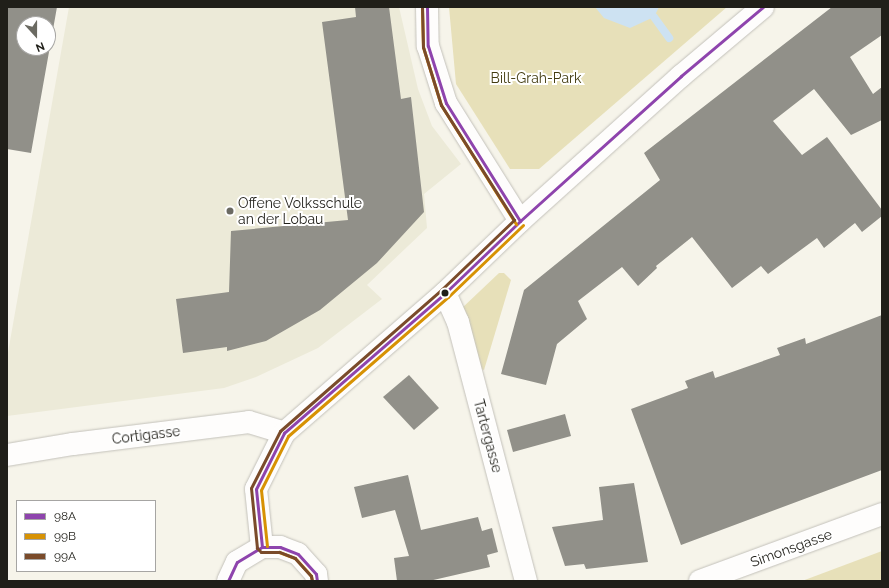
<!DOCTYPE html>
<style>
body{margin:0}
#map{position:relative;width:889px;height:588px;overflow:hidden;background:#f6f4ea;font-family:Raleway,sans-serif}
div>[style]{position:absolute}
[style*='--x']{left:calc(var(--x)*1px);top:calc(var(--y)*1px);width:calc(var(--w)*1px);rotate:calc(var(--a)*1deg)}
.built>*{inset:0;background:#ecead8}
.green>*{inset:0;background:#e7e0b9}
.water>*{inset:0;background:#cde2f2}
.stream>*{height:8px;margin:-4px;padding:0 4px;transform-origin:4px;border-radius:4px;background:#cde2f2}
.building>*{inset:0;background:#919089}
.roads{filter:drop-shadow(0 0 1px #c3c1ba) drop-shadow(0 0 1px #c3c1ba)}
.minor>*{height:22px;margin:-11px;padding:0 11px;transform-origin:11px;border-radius:11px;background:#fefdfc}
.bus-1>*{height:3px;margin:-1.5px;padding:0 1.5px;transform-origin:1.5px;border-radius:1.5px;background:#8e44ad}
.bus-2>*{height:3px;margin:-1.5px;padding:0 1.5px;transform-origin:1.5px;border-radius:1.5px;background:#d79204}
.bus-3>*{height:3px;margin:-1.5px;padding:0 1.5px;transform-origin:1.5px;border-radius:1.5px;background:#7a4b2a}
.dots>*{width:11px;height:11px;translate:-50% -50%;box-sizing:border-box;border:2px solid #fff;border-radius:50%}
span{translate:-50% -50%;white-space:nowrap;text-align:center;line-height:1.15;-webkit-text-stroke:4px #fff;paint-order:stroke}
.park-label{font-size:14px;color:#433c11}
.poi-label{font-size:14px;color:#201f19}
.left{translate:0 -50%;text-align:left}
.street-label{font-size:14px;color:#201f19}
.frame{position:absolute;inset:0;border:8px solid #201f19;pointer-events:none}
.legend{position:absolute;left:16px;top:500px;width:140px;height:72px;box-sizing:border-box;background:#fff;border:1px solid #a6a5a3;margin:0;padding:5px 7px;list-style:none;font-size:12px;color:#201f19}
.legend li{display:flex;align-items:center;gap:8px;height:20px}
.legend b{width:20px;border:1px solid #a6a5a3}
.north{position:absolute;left:16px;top:16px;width:40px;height:40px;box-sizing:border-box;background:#fff;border:1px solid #a6a5a3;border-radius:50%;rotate:159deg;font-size:11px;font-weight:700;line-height:16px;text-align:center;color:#201f19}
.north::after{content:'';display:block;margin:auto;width:14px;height:18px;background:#6b6a62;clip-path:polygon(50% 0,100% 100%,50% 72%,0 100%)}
</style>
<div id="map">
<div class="built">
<i style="clip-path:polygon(69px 7px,399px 7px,418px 89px,432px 126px,461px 164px,424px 194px,427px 228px,367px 285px,382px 299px,318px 348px,256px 377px,224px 388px,7px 416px,7px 358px)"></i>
</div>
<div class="green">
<i style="clip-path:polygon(449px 7px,727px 7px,539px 169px,510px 169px,456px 84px)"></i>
<i style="clip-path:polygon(499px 273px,504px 273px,511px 280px,484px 370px,478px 368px,461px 309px)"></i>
<i style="clip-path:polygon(882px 551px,882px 581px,802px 581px)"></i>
</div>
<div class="water">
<i style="clip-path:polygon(595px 7px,659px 7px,654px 17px,630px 28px,604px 18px)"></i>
</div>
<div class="stream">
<i style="--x:654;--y:17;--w:26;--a:54"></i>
</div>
<div class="building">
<i style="clip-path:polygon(evenodd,7px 7px,57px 7px,31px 153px,7px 149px,7px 7px,24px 24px,48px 24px,48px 48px,24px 48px,24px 24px)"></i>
<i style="clip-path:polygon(355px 7px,389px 7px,401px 99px,411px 97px,424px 212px,377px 263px,320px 310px,266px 341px,227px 351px,227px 347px,183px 353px,176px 299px,229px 292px,231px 231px,348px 220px,322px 22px,356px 17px)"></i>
<i style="clip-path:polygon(832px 7px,882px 7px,882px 35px,850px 57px,873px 94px,882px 87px,882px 120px,851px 135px,814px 89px,773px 121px,802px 155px,827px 137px,882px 210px,882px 216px,862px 232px,855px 223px,824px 248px,817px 238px,768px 274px,761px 266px,732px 288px,692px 237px,656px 266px,657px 268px,638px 286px,622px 267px,578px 301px,587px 319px,557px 344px,546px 385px,501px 374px,524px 290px,660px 180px,644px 153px)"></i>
<i style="clip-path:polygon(882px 315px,882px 470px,681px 545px,631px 409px,688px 388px,685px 381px,713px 371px,715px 378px,780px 355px,777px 348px,805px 338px,806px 344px)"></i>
<i style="clip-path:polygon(409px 375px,439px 408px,414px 430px,383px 397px)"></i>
<i style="clip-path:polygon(565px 414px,571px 436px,513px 452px,507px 430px)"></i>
<i style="clip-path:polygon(408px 475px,421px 530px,478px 517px,482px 531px,492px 528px,498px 552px,487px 555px,490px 567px,429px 581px,397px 581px,394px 558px,409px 556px,395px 510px,362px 518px,354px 487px)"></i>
<i style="clip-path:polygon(634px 483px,648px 562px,586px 569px,584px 564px,565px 566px,552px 527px,603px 520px,599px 487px)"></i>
</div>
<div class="roads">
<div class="minor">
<i style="--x:427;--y:7;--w:39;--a:89"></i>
<i style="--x:428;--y:46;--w:60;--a:72.5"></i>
<i style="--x:446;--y:103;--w:139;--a:57.9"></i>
<i style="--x:445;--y:293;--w:32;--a:66"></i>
<i style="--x:458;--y:322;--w:268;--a:75.3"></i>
<i style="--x:7;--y:455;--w:67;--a:-9.5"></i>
<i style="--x:73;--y:444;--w:177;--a:-7.1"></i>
<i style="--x:249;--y:422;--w:37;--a:17"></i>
<i style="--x:262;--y:547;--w:58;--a:-95.9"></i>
<i style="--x:256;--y:489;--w:63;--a:-63.4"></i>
<i style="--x:284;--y:433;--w:213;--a:-41"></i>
<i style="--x:445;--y:293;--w:104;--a:-43.8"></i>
<i style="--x:520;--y:221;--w:217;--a:-42"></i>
<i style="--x:681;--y:76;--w:107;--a:-40.1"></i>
<i style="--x:228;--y:581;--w:21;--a:-65"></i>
<i style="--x:237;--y:562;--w:29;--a:-31"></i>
<i style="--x:262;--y:547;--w:18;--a:0"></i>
<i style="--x:280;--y:547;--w:19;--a:21"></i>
<i style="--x:298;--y:554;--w:27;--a:48"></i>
<i style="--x:316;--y:574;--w:7;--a:82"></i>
<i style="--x:700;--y:581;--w:194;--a:-20.2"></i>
</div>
</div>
<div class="bus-1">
<i style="--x:427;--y:7;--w:39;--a:89"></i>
<i style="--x:428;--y:46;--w:60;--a:72.5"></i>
<i style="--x:446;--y:103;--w:139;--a:57.9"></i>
<i style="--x:262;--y:547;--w:58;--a:-95.9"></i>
<i style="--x:256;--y:489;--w:63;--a:-63.4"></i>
<i style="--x:284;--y:433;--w:213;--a:-41"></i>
<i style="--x:445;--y:293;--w:104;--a:-43.8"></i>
<i style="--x:520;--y:221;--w:217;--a:-42"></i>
<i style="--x:681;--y:76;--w:107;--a:-40.1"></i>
<i style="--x:228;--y:581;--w:21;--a:-65"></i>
<i style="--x:237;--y:562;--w:29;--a:-31"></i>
<i style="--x:262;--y:547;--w:18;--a:0"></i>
<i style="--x:280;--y:547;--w:19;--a:21"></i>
<i style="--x:298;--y:554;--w:27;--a:48"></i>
<i style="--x:316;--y:574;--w:7;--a:82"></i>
</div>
<div class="bus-2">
<i style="--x:422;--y:7;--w:40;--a:88.6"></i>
<i style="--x:423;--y:47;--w:61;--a:72.8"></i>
<i style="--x:441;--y:105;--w:141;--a:57.8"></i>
<i style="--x:267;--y:546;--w:56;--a:-96.1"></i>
<i style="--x:261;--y:490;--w:60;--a:-63.4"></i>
<i style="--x:288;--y:436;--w:212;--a:-41"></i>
<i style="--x:448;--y:297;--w:104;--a:-43.8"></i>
<i style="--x:262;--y:552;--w:17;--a:0"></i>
<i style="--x:279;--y:552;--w:17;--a:21"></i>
<i style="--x:295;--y:558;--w:24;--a:48"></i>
<i style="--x:311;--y:576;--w:5;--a:79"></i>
</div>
<div class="bus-3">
<i style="--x:312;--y:581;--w:5;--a:-101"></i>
<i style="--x:311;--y:576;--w:24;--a:-132"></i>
<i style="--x:295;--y:558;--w:17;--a:-159"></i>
<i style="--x:279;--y:552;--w:18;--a:180"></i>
<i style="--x:261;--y:552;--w:6;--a:-135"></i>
<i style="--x:257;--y:548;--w:60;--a:-95.7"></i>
<i style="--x:251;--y:488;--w:64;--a:-63"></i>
<i style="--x:280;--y:431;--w:215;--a:-41.2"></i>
<i style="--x:442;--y:289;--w:100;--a:-43.8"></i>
<i style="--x:514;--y:220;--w:136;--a:-122.4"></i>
<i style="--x:441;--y:105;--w:61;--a:-107.2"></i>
<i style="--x:423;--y:47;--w:40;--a:-91.4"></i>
</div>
<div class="dots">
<i style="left:230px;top:211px;background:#6b6a62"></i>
<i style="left:445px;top:293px;background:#201f19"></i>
</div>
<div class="park-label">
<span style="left:536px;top:78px">Bill-Grah-Park</span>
</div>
<div class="poi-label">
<span class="left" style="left:238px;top:211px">Offene Volksschule<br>an der Lobau</span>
</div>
<div class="street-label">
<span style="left:146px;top:435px;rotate:-7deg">Cortigasse</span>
<span style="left:488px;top:436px;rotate:75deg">Tartergasse</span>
<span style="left:791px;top:548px;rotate:-20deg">Simonsgasse</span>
</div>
<div class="frame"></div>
<ul class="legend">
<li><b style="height:5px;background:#8e44ad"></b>98A</li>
<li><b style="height:5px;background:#d79204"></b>99B</li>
<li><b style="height:5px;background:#7a4b2a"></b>99A</li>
</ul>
<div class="north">N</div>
</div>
